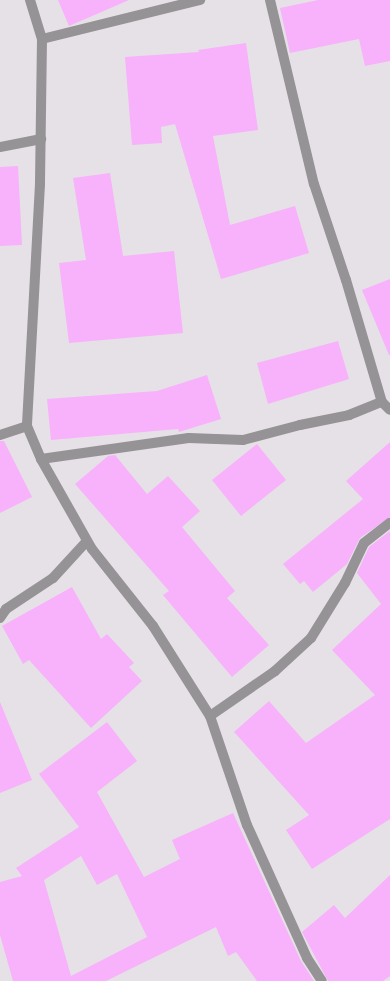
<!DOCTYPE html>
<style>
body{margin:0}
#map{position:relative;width:390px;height:981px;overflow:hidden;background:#e6e1e6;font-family:Ubuntu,sans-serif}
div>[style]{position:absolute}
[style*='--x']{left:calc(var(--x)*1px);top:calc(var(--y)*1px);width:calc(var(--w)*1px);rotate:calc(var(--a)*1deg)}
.building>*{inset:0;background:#f8b1fb}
.minor>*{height:10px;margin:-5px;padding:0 5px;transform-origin:5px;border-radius:5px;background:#959395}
span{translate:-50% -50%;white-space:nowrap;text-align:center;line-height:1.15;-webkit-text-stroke:3px #fff;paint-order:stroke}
</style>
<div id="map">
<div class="building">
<i style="clip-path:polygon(58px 0,129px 0,69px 26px)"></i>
<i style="clip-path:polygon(318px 0,390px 0,390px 61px,365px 66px,359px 39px,290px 53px,280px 8px)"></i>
<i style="clip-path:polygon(246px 43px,258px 130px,213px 136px,230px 225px,295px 206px,309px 253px,221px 279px,175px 124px,161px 127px,162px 143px,132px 145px,125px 57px,199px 52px,198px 50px)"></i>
<i style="clip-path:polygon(18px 166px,22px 245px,0 246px,0 167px)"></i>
<i style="clip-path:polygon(110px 173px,123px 256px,174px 251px,183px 333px,69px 343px,59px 263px,86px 260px,73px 178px)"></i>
<i style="clip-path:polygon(390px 279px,390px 355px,389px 355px,362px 290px)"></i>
<i style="clip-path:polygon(338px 341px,349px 379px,268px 404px,257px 363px)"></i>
<i style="clip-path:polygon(207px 375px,221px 419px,179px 432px,178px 429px,51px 440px,47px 399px,157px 391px)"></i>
<i style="clip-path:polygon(0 441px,4px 441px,32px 497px,0 513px)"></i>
<i style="clip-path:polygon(390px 442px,390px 517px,360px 538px,347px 564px,313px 592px,304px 581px,300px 584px,283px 564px,363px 499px,346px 481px)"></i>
<i style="clip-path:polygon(257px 444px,286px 480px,241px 516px,212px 480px)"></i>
<i style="clip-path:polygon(115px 455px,147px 494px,168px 476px,200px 511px,182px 527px,235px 591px,227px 598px,269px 645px,232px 677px,163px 595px,169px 591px,75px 484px,108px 456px)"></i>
<i style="clip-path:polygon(390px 531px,390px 819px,312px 869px,286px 830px,309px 815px,234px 732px,269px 701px,306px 743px,375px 695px,332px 650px,381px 604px,357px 573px,369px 547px)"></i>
<i style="clip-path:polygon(72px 587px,101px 639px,107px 634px,134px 663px,129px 667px,142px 681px,91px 728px,29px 660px,23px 664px,2px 626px)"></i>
<i style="clip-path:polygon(0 702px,32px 780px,0 793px)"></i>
<i style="clip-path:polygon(evenodd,107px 722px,137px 761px,97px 792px,144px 877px,180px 859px,172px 840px,233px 813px,301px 961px,314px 981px,257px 981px,236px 952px,228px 956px,216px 927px,106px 981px,13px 981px,0 935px,0 882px,22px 876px,16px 868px,79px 827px,39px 774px,107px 722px,81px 856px,97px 885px,117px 874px,147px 937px,71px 976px,44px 880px,81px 856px)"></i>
<i style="clip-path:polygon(390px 875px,390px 976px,383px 981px,328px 981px,302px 932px,334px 905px,345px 918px)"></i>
</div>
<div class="minor">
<i style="--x:30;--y:0;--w:41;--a:72.9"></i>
<i style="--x:42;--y:39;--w:145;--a:90.8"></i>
<i style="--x:40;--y:184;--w:242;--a:93.1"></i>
<i style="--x:27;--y:426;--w:36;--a:67"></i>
<i style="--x:41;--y:459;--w:103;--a:60.5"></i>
<i style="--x:92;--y:549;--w:98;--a:51.6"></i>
<i style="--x:153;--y:626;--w:107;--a:57.7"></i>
<i style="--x:210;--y:716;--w:115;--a:71.3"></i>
<i style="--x:247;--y:825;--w:146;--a:65.7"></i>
<i style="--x:307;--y:958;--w:27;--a:57"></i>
<i style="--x:270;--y:0;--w:189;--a:76.6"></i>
<i style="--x:314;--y:184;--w:101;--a:71.6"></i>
<i style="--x:346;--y:280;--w:127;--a:73.6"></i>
<i style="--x:382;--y:402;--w:11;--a:45"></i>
<i style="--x:42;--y:39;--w:163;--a:-13.9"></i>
<i style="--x:0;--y:147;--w:42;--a:-11"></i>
<i style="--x:0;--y:435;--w:28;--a:-18"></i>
<i style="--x:41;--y:459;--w:149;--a:-8.1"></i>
<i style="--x:189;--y:438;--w:54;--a:2.1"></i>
<i style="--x:243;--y:440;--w:59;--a:-14.7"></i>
<i style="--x:300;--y:425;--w:50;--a:-11.5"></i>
<i style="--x:349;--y:415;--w:35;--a:-22"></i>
<i style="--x:0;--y:618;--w:11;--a:-56"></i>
<i style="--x:6;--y:609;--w:56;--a:-33.4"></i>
<i style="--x:53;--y:578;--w:50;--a:-47.4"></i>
<i style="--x:210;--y:716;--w:79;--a:-34.7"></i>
<i style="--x:275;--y:671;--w:49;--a:-42.5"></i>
<i style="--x:311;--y:638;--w:65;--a:-58.3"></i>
<i style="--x:345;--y:583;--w:44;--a:-64.6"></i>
<i style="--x:364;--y:543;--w:33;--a:-38"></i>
</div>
</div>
